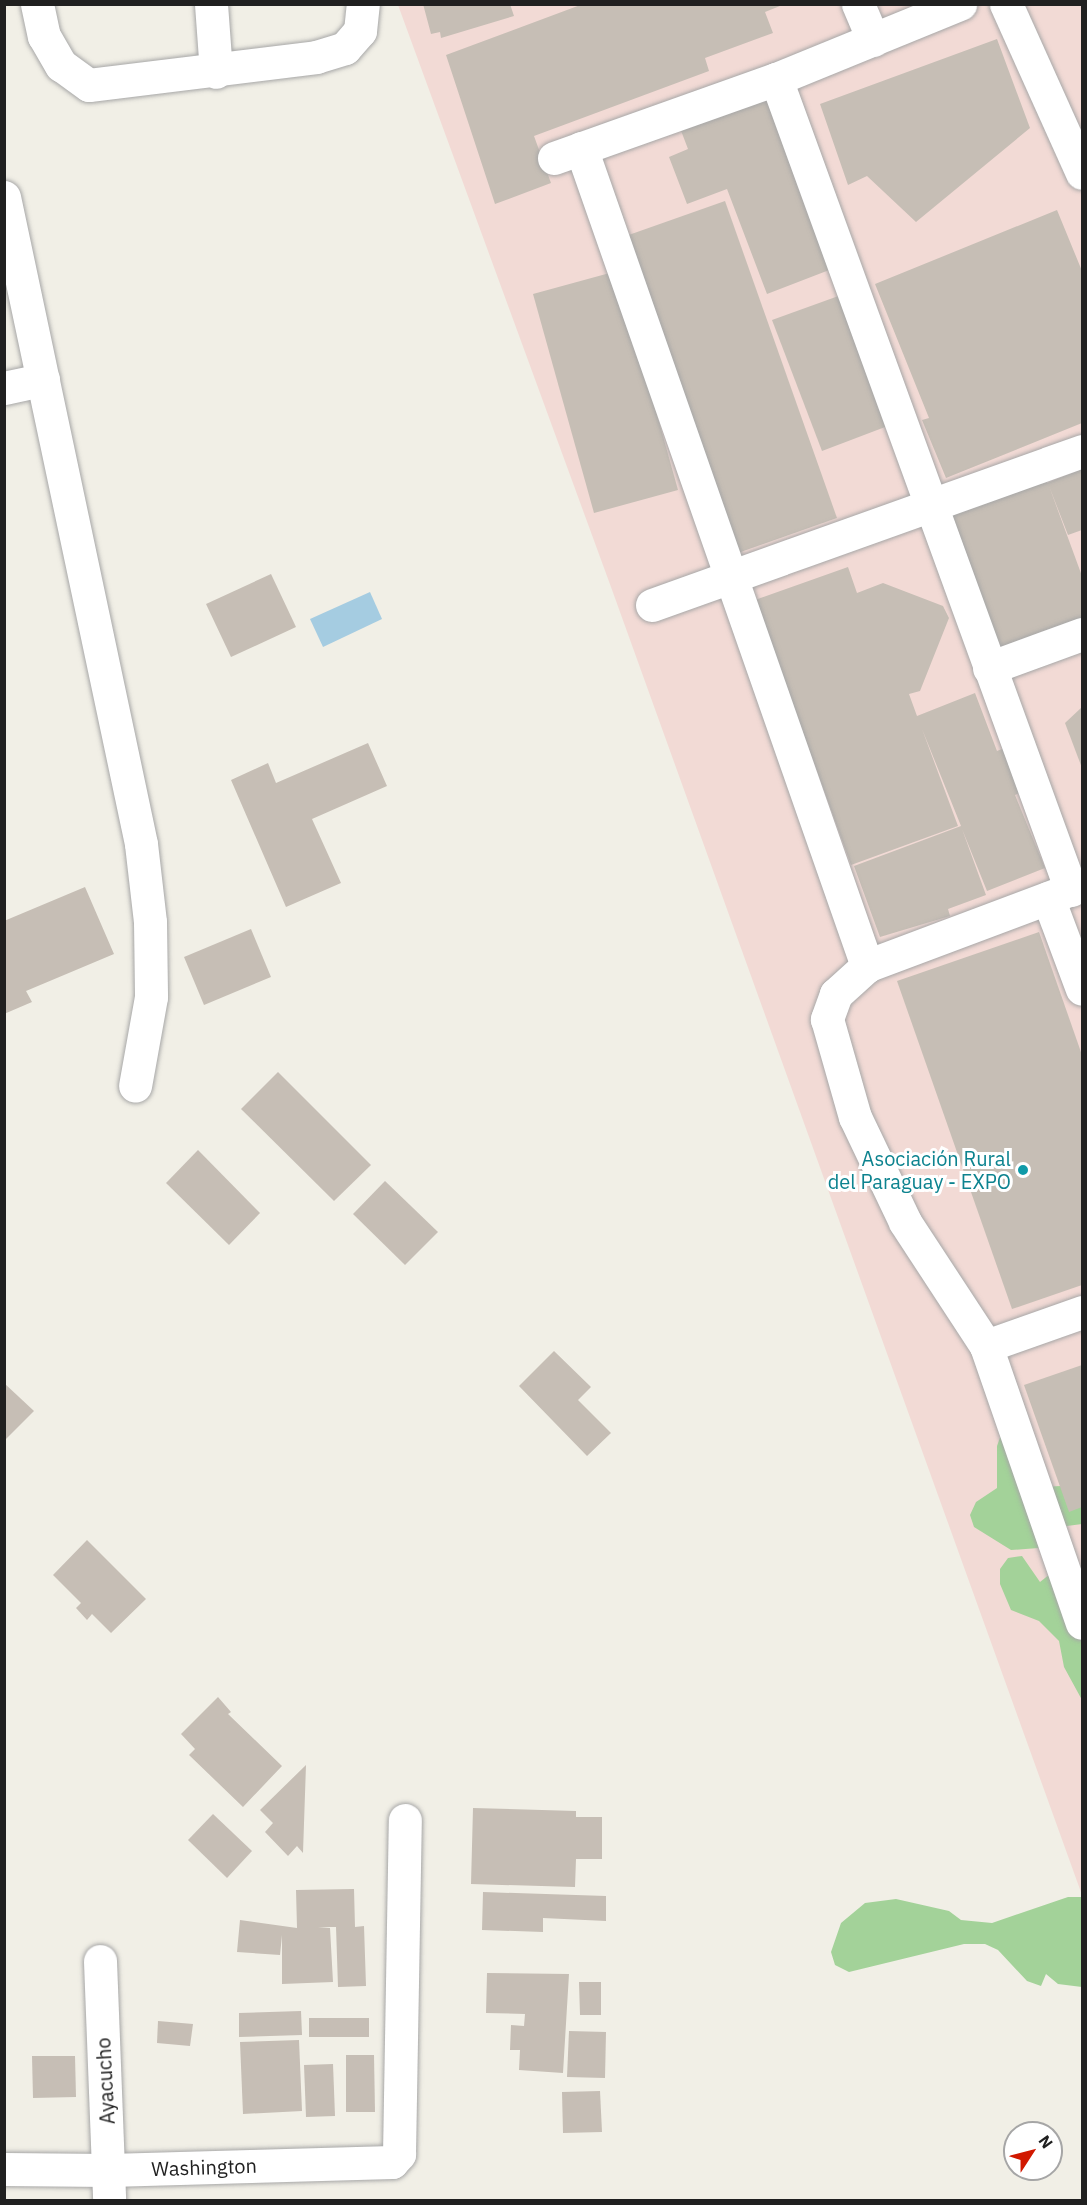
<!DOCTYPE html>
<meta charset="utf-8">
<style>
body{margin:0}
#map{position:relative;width:1087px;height:2205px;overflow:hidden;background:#f1efe6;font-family:"IBM Plex Sans",sans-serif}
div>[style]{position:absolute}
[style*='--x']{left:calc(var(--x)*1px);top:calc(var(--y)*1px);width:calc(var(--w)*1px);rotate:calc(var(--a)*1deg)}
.commercial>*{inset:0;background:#f2dad5}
.forest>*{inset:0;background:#a3d299}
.water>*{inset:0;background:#a5cce1}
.building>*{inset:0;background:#c6beb5}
.roads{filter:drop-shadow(0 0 2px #a7a7a7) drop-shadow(0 0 2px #a7a7a7)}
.minor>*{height:33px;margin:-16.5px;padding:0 16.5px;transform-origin:16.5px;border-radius:16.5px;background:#fff}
.dots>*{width:16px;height:16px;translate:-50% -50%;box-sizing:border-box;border:3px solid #fff;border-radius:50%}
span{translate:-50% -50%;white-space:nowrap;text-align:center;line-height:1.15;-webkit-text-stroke:6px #fff;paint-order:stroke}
.culture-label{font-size:20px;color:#0d838f}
.right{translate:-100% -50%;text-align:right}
.street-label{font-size:20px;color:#202020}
.frame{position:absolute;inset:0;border:6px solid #202020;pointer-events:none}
.north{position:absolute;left:1003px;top:2121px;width:60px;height:60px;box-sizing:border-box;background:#fff;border:2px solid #a6a6a6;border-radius:50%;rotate:54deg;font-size:16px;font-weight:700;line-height:24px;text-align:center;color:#202020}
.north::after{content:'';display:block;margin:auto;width:21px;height:27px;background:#d11800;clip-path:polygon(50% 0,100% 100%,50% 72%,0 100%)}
</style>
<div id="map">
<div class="commercial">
<i style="clip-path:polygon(398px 5px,1082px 5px,1082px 1895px,611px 587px)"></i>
</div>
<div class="forest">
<i style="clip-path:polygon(1002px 1432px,1040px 1487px,1082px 1485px,1082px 1524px,1067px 1526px,1054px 1521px,1072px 1569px,1082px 1570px,1082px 1700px,1064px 1667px,1059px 1641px,1039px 1621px,1011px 1610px,1000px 1584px,1000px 1569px,1008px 1558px,1022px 1556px,1040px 1582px,1050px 1574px,1051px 1547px,1011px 1550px,974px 1527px,970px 1515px,976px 1502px,997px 1488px,997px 1446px)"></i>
<i style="clip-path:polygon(1068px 1897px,1082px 1897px,1082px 1987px,1058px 1984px,1046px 1974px,1041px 1986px,1027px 1981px,998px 1950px,985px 1944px,964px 1944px,849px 1972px,835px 1965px,831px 1952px,841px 1923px,865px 1903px,896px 1899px,949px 1911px,961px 1920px,992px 1923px)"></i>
</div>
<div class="water">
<i style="clip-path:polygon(370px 592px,382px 619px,323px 647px,310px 619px)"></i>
</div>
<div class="building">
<i style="clip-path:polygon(423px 4px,510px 4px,514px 16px,441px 38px,440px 32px,431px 34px)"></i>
<i style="clip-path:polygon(583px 4px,785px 4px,765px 12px,773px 33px,705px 58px,709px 71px,534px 136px,551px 183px,495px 204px,446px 55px)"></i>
<i style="clip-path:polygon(997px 39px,1030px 128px,916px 222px,867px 176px,848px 185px,820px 104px)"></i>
<i style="clip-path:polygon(772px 94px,837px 267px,767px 294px,727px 189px,687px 204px,669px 157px,688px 149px,680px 128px)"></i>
<i style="clip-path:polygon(725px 201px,837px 518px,735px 554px,623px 237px)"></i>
<i style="clip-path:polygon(1057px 210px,1082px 271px,1082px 423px,946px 478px,922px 420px,929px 418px,875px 284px)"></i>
<i style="clip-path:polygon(617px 271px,678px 490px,594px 513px,533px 294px)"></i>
<i style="clip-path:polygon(844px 294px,893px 424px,822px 451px,772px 320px)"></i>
<i style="clip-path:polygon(1082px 469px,1082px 530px,1068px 535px,1049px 486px,1082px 576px,1082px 619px,1000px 650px,949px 514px,1046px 478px,1047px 483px)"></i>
<i style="clip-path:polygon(848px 567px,857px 593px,883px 583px,943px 606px,949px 618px,920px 691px,909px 694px,917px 716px,975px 693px,997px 751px,1007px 747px,1024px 791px,1015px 795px,1045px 868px,987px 891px,962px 829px,986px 895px,948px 909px,950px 916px,880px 937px,854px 866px,961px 826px,922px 729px,958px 826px,851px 865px,755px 600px)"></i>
<i style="clip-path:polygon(271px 574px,296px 627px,231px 657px,206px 604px)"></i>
<i style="clip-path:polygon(1082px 707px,1082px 768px,1065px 723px)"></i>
<i style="clip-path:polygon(368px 743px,387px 786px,312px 819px,341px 883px,286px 907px,231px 780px,268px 763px,276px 783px)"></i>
<i style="clip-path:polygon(85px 887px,114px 954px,26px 991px,32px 1002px,4px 1014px,4px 921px)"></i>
<i style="clip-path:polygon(251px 929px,271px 977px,204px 1005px,184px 957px)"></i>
<i style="clip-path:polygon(1039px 932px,1082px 1055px,1082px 1285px,1012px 1309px,897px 981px)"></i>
<i style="clip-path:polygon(278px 1072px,371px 1165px,334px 1201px,241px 1109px)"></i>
<i style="clip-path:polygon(198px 1150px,260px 1213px,229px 1245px,166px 1183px)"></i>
<i style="clip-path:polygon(385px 1181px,438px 1232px,405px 1265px,353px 1214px)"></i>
<i style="clip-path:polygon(554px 1351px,591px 1387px,578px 1400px,611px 1433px,587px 1456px,519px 1386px)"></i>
<i style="clip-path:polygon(1082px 1365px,1082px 1507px,1069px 1512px,1024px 1385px)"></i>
<i style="clip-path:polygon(4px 1383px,34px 1411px,4px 1441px)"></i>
<i style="clip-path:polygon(87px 1540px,146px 1599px,111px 1633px,92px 1614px,87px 1620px,76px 1608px,81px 1603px,53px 1575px)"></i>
<i style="clip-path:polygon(218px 1697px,231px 1712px,228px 1714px,282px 1766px,243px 1807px,189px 1755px,195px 1749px,181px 1734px)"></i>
<i style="clip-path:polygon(306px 1765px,303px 1853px,297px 1846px,288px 1856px,265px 1832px,273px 1823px,260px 1810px)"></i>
<i style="clip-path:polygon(473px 1808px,576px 1811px,576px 1817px,602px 1817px,602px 1859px,576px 1859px,575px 1887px,471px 1884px)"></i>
<i style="clip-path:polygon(213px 1814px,252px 1851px,227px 1878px,188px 1840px)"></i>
<i style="clip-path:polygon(354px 1889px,355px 1927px,364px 1926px,366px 1986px,338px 1987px,336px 1927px,318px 1927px,330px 1928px,333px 1982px,282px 1984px,282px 1935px,280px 1955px,237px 1952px,240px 1920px,297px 1928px,296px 1890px)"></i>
<i style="clip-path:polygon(483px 1892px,606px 1896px,606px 1921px,543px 1918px,543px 1932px,482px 1930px)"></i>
<i style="clip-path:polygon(487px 1973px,569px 1974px,563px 2073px,519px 2070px,520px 2050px,510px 2050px,511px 2025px,524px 2026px,525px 2014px,486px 2013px)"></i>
<i style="clip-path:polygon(579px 1982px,601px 1982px,601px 2015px,580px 2015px)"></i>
<i style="clip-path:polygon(301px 2011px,302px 2035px,239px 2037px,239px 2013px)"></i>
<i style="clip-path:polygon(309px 2018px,369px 2018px,369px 2037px,309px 2037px)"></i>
<i style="clip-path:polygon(158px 2021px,193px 2024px,190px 2046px,157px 2043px)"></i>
<i style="clip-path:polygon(569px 2031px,606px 2032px,605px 2078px,567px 2077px)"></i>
<i style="clip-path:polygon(299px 2040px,302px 2111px,243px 2114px,240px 2042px)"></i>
<i style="clip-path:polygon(346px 2055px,374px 2055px,375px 2112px,346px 2112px)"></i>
<i style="clip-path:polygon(32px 2056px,75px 2056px,76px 2097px,33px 2098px)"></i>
<i style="clip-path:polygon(333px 2064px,335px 2116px,306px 2117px,304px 2065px)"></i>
<i style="clip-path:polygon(600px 2091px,602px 2132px,563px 2133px,562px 2092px)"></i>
</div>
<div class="roads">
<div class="minor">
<i style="--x:37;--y:4;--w:33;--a:78"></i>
<i style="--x:44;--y:36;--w:34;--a:60"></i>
<i style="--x:61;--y:65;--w:34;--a:36"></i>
<i style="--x:89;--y:85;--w:229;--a:-7"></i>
<i style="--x:316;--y:57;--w:30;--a:-17"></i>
<i style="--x:345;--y:48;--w:23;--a:-49"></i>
<i style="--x:360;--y:31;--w:27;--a:-84"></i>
<i style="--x:211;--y:4;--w:68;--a:85.8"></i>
<i style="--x:858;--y:4;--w:39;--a:67"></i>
<i style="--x:1006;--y:4;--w:185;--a:65.8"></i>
<i style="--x:776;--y:79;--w:863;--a:70.01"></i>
<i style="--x:581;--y:148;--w:867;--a:70.73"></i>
<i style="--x:554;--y:158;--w:236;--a:-19.6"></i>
<i style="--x:776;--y:79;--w:199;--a:-22.2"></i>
<i style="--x:4;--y:197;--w:661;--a:78.04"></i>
<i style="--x:141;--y:844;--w:79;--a:83.4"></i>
<i style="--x:150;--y:922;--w:75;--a:89.2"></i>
<i style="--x:151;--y:997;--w:90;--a:100.2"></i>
<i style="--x:4;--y:388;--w:40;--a:-12"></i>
<i style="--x:652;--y:605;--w:457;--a:-19.7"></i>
<i style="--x:989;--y:668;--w:99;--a:-20.1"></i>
<i style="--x:1082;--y:885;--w:230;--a:159.4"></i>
<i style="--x:867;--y:966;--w:42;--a:137.9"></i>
<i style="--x:836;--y:994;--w:27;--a:110"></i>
<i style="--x:827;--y:1019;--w:102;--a:74.1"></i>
<i style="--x:855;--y:1117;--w:116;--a:64.5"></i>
<i style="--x:905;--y:1222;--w:148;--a:56.8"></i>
<i style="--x:986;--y:1346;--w:293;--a:70.9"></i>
<i style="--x:1048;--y:898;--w:97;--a:69.5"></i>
<i style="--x:986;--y:1346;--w:102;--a:-19.5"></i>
<i style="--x:100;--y:1961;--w:239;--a:87.8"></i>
<i style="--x:4;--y:2169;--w:105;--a:0.5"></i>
<i style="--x:109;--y:2170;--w:283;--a:-1.6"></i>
<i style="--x:392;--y:2162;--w:11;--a:-49"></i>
<i style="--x:399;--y:2154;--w:334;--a:-89"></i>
</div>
</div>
<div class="dots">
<i style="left:1023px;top:1170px;background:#0f9aa8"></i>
</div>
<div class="culture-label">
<span class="right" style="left:1011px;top:1170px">Asociación Rural<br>del Paraguay - EXPO</span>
</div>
<div class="street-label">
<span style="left:105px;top:2081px;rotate:-93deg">Ayacucho</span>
<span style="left:204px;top:2167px;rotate:-2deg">Washington</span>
</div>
<div class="frame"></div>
<div class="north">N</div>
</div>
